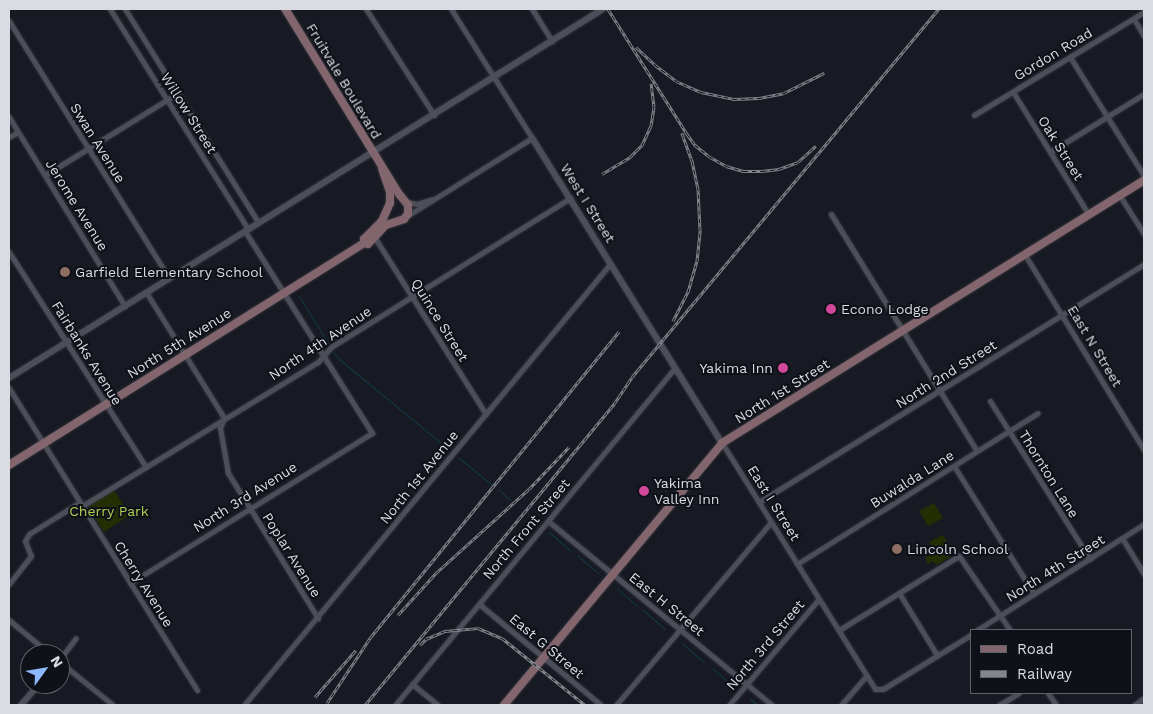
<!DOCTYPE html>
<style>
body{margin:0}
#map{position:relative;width:1153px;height:714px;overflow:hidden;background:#181a23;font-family:"Work Sans",sans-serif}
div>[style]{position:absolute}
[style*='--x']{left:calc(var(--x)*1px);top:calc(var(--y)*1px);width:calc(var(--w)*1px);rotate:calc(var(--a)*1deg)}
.green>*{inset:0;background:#242e02}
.stream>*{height:1px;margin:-0.5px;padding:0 0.5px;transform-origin:0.5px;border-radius:0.5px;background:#113846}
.roads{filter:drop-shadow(0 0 1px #33343b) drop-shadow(0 0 1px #33343b)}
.minor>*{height:5px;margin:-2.5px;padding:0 2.5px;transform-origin:2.5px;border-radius:2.5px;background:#4c4f59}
.tertiary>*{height:6px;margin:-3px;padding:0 3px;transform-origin:3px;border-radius:3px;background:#4c4f59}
.secondary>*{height:8px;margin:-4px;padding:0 4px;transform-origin:4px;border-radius:4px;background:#82656d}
.rail>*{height:3px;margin-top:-1.5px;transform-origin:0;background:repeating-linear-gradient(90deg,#0f1119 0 4px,#83858c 0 8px);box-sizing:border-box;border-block:1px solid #83858c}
.dots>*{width:14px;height:14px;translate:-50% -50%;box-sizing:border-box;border:2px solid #0f1119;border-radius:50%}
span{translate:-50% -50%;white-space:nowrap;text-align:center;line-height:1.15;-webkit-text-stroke:4px #0f1119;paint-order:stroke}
.street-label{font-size:14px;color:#dadce2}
.poi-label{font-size:14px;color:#dadce2}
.left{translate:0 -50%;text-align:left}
.right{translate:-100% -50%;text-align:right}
.park-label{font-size:14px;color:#aecf53}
.frame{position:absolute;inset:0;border:10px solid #dadce2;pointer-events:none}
.legend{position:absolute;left:970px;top:629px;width:162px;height:65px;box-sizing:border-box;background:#0f1119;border:1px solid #606269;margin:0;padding:6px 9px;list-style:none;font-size:15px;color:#dadce2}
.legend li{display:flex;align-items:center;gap:10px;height:25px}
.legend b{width:25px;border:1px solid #606269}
.north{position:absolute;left:20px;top:644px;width:50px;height:50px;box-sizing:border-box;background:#0f1119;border:1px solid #606269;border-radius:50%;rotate:58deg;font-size:14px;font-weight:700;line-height:20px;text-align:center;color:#dadce2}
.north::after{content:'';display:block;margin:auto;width:18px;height:22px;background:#8db9fc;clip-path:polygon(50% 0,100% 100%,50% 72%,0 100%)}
</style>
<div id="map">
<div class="green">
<i style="clip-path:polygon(114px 490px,130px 515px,104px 532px,88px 507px)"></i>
<i style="clip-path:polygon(934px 503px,943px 518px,928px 526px,919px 511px)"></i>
<i style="clip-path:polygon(943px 535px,948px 544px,954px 545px,958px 552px,936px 565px,933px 561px,928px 564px,925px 558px,935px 552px,929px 542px)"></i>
</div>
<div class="stream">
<i style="--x:299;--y:296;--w:55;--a:58.3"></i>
<i style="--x:332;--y:351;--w:11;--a:49"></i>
<i style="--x:339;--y:359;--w:141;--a:39.5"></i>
<i style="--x:459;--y:458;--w:43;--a:39.3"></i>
<i style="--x:499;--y:490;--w:15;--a:42"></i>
<i style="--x:528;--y:514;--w:13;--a:42"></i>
<i style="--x:549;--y:532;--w:28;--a:41"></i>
<i style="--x:577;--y:555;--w:28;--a:41"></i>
<i style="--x:617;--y:588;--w:27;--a:42"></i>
<i style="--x:643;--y:610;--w:29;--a:41"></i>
<i style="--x:682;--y:643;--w:29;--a:41"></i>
<i style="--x:711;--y:667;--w:25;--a:42"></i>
<i style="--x:750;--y:699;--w:10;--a:37"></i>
</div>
<div class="roads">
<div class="minor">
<i style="--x:110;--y:9;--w:260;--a:57.9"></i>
<i style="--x:125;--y:9;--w:251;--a:58"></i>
<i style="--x:366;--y:9;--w:126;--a:57.3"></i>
<i style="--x:532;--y:9;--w:38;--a:58"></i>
<i style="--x:1134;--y:19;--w:20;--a:60"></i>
<i style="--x:9;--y:21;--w:303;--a:58.1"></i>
<i style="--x:1070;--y:57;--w:140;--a:58.1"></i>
<i style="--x:1013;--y:92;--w:145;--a:58.3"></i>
<i style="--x:974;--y:115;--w:199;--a:-31.2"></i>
<i style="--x:9;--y:117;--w:222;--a:58.5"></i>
<i style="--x:9;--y:137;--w:10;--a:-29"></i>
<i style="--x:1050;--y:152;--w:110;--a:-31.7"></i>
<i style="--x:45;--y:175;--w:156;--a:-31.7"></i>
<i style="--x:1120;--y:196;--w:45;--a:57.7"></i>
<i style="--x:407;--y:202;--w:10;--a:11"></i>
<i style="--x:417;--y:204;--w:16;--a:-18"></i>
<i style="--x:831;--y:214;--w:278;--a:58.4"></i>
<i style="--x:407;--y:216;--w:147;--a:-32"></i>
<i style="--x:532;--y:138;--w:152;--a:-122.1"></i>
<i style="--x:375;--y:238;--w:208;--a:57.8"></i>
<i style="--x:9;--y:252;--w:255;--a:57.5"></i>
<i style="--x:1025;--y:255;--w:228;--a:58.6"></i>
<i style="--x:146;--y:292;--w:148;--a:58.2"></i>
<i style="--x:224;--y:418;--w:11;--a:112"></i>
<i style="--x:220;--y:428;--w:46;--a:79.9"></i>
<i style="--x:228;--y:473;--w:171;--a:58.2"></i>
<i style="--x:9;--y:388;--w:356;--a:58.1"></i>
<i style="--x:990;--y:401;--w:187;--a:57.7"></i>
<i style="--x:722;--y:443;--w:290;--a:58.1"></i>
<i style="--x:875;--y:689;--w:8;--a:0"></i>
<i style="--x:883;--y:689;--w:105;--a:-31.7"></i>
<i style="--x:954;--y:466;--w:151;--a:58"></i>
<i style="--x:759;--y:502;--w:453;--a:-31.7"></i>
<i style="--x:82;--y:506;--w:276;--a:-31.4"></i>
<i style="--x:318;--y:362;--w:20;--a:-49"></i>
<i style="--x:331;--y:347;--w:282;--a:-31.9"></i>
<i style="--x:548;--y:521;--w:290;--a:39.4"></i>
<i style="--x:1122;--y:538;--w:42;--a:58.6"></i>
<i style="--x:797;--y:564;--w:284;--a:-32.1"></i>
<i style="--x:130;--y:583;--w:285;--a:-31.8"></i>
<i style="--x:372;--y:433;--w:239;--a:-122.2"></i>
<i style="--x:9;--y:584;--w:36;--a:-52"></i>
<i style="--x:31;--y:556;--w:16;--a:-112"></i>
<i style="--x:25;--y:541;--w:8;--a:-60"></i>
<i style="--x:29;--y:534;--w:60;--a:-32.1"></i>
<i style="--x:899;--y:593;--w:73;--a:58.5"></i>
<i style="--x:479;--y:604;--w:158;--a:39.6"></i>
<i style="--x:9;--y:620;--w:53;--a:39.7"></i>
<i style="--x:839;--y:630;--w:141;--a:-31.7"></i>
<i style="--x:959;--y:556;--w:90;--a:55.4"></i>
<i style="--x:977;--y:630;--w:198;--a:-32.4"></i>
<i style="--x:60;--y:659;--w:26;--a:-53"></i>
<i style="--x:60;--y:662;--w:68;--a:39.1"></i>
<i style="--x:412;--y:684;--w:33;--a:39"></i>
<i style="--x:1048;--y:693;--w:14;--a:56"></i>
<i style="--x:244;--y:705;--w:573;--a:-50.31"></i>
<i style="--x:395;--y:705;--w:438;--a:-50.3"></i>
<i style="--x:616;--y:705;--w:240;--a:-49.7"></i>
<i style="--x:729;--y:705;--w:139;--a:-49.7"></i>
<i style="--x:841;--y:705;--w:37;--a:-49"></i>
<i style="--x:999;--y:705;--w:23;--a:-31"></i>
<i style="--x:1134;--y:705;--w:12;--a:-35"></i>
</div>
<div class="tertiary">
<i style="--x:532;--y:138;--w:359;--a:58.1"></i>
<i style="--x:9;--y:378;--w:699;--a:-31.85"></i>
<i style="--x:21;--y:705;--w:28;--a:-49"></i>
</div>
<div class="secondary">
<i style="--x:364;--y:243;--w:4;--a:-90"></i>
<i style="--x:364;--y:239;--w:25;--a:-45"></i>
<i style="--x:382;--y:221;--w:20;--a:-66"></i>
<i style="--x:390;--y:203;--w:11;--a:-90"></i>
<i style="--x:390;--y:192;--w:24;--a:-109"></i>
<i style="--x:9;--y:465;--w:419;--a:-32"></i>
<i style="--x:364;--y:243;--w:4;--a:14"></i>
<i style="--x:368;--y:244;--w:26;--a:-47"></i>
<i style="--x:386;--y:225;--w:19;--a:-18"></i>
<i style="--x:404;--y:219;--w:6;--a:-51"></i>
<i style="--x:408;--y:214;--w:9;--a:-90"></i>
<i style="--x:408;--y:205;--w:14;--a:-129"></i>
<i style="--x:399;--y:194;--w:217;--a:-121.6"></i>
<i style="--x:504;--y:705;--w:341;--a:-50.2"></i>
<i style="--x:722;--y:443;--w:497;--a:-31.9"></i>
</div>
</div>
<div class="rail">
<i style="--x:608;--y:9;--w:148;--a:57.7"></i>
<i style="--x:687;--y:134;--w:14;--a:54"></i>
<i style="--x:695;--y:145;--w:19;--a:39"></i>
<i style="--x:710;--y:157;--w:18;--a:29"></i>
<i style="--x:726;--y:166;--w:19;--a:16"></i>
<i style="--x:744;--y:171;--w:18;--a:0"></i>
<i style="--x:762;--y:171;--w:17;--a:-7"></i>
<i style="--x:779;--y:169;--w:20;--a:-20"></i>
<i style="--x:798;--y:162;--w:24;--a:-42"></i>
<i style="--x:636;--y:47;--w:26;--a:43"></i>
<i style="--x:655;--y:65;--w:26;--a:37"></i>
<i style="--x:676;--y:81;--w:27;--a:24"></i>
<i style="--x:701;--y:92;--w:33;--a:12"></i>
<i style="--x:733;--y:99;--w:26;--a:-2"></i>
<i style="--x:759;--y:98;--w:25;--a:-11"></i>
<i style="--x:784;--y:93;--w:45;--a:-26.6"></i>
<i style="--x:602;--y:174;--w:33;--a:-31"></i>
<i style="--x:630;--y:157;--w:17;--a:-45"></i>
<i style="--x:642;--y:145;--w:21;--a:-65"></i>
<i style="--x:651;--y:126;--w:19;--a:-81"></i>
<i style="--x:654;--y:107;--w:24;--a:-97"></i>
<i style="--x:673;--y:321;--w:33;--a:-63"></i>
<i style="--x:688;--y:292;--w:32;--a:-74"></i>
<i style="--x:697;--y:261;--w:31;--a:-84"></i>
<i style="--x:700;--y:230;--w:41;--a:-92.8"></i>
<i style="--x:698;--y:189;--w:29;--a:-102"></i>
<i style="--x:692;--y:161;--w:30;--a:-110"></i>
<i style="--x:398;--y:615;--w:57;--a:-47.9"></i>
<i style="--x:436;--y:573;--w:125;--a:-42.1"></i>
<i style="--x:529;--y:489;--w:58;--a:-46.4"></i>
<i style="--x:420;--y:645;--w:8;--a:-45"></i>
<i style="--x:426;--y:639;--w:21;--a:-23"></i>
<i style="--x:445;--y:631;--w:33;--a:-5"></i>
<i style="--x:478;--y:628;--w:26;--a:23"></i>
<i style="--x:502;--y:638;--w:107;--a:38.9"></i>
<i style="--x:315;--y:697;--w:62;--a:-48.9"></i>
<i style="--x:327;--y:703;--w:78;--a:-56.5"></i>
<i style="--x:370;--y:638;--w:395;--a:-50.9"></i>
<i style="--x:365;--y:705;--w:391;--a:-50.4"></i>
<i style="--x:614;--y:404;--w:32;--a:-56"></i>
<i style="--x:632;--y:377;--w:479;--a:-50.2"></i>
</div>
<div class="dots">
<i style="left:65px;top:272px;background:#8d6e63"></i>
<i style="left:831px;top:309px;background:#d1479c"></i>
<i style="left:783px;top:368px;background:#d1479c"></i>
<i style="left:644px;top:491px;background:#d1479c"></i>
<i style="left:897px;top:549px;background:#8d6e63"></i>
</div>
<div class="street-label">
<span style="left:1053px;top:54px;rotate:-31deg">Gordon Road</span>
<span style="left:344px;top:81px;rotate:59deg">Fruitvale Boulevard</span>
<span style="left:189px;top:113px;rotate:58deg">Willow Street</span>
<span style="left:98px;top:143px;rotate:58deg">Swan Avenue</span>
<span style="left:1061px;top:148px;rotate:58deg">Oak Street</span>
<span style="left:588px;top:203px;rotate:58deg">West I Street</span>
<span style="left:77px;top:205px;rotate:58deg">Jerome Avenue</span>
<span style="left:440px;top:320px;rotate:58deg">Quince Street</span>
<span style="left:179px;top:343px;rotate:-32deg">North 5th Avenue</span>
<span style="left:320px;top:343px;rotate:-34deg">North 4th Avenue</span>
<span style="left:1095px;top:346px;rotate:59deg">East N Street</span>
<span style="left:87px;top:353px;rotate:58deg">Fairbanks Avenue</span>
<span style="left:946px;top:374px;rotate:-32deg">North 2nd Street</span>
<span style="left:782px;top:391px;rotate:-32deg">North 1st Street</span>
<span style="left:1049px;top:474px;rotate:58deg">Thornton Lane</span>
<span style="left:419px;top:477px;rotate:-51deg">North 1st Avenue</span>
<span style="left:912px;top:479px;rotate:-32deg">Buwalda Lane</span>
<span style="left:245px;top:497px;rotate:-32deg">North 3rd Avenue</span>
<span style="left:774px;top:503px;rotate:58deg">East I Street</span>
<span style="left:526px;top:529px;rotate:-50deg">North Front Street</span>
<span style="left:292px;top:555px;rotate:58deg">Poplar Avenue</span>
<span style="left:1055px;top:568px;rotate:-32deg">North 4th Street</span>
<span style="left:144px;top:584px;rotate:58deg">Cherry Avenue</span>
<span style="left:667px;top:604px;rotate:39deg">East H Street</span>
<span style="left:765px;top:645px;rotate:-50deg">North 3rd Street</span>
<span style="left:547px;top:646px;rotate:40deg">East G Street</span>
</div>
<div class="poi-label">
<span class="left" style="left:75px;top:272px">Garfield Elementary School</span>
<span class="left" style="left:841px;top:309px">Econo Lodge</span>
<span class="right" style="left:773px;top:368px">Yakima Inn</span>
<span class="left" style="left:654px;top:491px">Yakima<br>Valley Inn</span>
<span class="left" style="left:907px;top:549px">Lincoln School</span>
</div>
<div class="park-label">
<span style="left:109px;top:511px">Cherry Park</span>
</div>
<div class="frame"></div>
<ul class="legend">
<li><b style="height:6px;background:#82656d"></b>Road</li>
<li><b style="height:6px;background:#83858c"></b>Railway</li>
</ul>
<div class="north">N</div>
</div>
